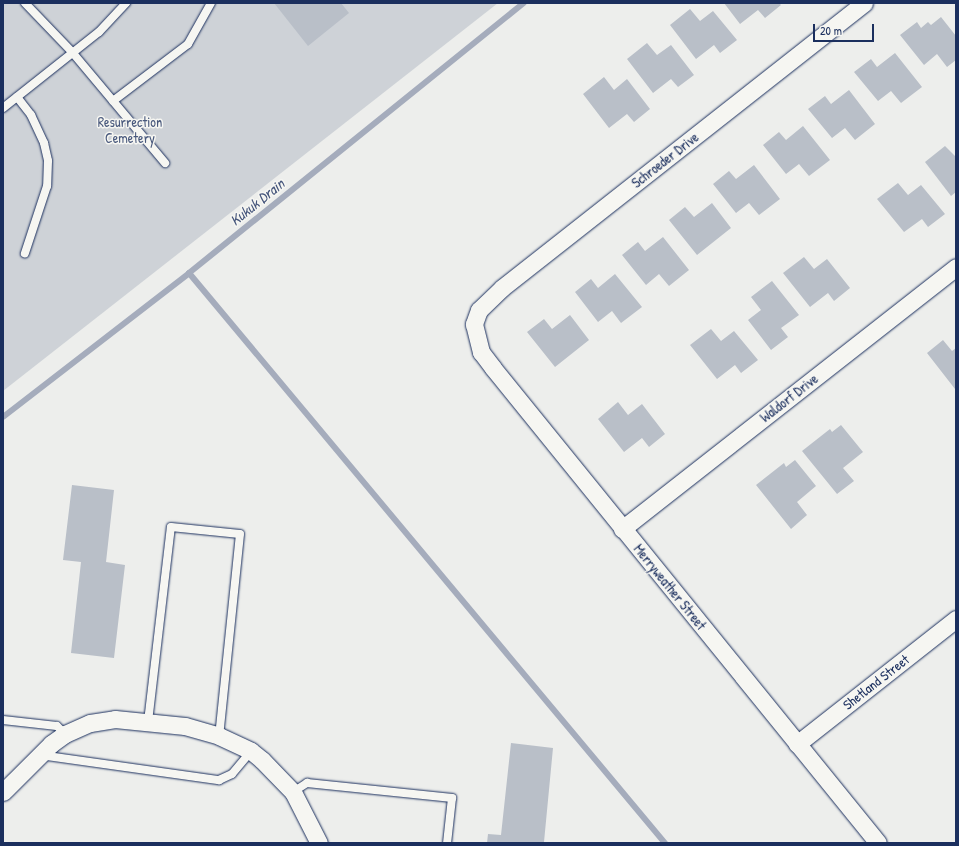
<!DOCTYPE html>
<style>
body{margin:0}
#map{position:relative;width:959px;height:846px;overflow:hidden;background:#edeeec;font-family:"Patrick Hand",sans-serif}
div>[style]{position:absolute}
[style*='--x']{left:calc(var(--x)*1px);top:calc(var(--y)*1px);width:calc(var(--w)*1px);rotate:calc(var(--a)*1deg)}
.green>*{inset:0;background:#ced2d7}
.stream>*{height:6px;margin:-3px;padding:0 3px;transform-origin:3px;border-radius:3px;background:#a5acbc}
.building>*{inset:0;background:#b9bfc8}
.roads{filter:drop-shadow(0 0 1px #1b2f5e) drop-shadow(0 0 1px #1b2f5e)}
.service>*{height:8px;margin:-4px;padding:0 4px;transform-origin:4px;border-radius:4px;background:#f6f6f2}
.minor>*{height:17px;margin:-8.5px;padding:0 8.5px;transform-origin:8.5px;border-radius:8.5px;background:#f6f6f2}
span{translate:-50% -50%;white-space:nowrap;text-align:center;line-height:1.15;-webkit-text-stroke:3px #f6f6f2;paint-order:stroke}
.park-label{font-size:14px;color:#48587c}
.street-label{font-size:14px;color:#1b2f5e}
.water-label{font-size:15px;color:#44547a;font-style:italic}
.frame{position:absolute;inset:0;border:4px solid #1b2f5e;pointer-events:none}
.scale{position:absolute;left:813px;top:24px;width:61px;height:18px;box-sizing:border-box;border:2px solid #1b2f5e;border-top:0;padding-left:5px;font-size:12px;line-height:14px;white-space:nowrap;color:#1b2f5e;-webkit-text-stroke:3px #f6f6f2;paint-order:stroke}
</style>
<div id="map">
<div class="green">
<i style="clip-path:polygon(3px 3px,498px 3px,3px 391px)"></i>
</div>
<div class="stream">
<i style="--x:189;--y:273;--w:743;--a:50.14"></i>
<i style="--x:3;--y:417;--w:235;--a:-37.7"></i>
<i style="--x:189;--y:273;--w:430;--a:-38.9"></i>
</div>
<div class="building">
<i style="clip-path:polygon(274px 3px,341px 3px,349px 13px,308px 46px)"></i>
<i style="clip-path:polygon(724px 3px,779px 3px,781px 5px,765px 18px,758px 10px,740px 24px)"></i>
<i style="clip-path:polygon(690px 9px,700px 21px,713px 11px,737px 40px,720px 53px,714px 45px,696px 59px,670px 25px)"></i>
<i style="clip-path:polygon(941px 17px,956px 36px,956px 60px,947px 67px,937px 54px,924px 65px,900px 35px,917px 22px,921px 28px,928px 22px,931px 25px)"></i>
<i style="clip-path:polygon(647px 43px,657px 55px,671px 45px,694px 75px,678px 87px,671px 79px,653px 93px,627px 59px)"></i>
<i style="clip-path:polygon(895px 53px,922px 87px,901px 103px,891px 91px,878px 101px,854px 72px,871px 59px,877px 67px)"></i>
<i style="clip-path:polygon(604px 77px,614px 90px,627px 79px,650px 109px,634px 122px,627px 114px,609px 128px,583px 94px)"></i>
<i style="clip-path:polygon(849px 90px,875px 124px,855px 140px,845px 128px,832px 138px,808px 109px,825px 96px,831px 104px)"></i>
<i style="clip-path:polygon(803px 126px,830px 160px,809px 176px,799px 164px,786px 174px,763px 145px,779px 132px,786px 140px)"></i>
<i style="clip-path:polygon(945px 146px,956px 157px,956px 192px,951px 196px,925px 162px)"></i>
<i style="clip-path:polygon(754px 165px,780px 199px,759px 215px,749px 203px,736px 213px,713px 184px,729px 171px,736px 179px)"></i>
<i style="clip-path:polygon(898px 183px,908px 195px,921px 185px,945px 214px,928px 227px,922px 219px,904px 232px,877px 199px)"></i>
<i style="clip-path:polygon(712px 203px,731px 228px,697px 255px,669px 220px,685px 207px,694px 217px)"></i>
<i style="clip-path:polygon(663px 237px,689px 270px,669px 286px,659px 274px,646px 285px,622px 255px,638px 242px,645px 251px)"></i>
<i style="clip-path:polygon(804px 257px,814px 269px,827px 259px,850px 288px,834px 301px,828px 293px,810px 307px,783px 273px)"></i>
<i style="clip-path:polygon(615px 274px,642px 307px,621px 323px,612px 311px,598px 322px,575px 292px,591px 279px,598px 288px)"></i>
<i style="clip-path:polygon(772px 281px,799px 315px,781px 328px,788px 337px,771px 350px,748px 320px,761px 310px,751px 297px)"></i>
<i style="clip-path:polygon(570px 315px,589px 340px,555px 367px,527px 332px,544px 319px,552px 329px)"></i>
<i style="clip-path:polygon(711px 329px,721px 341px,734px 331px,758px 360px,741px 373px,735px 365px,717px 379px,690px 345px)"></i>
<i style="clip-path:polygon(943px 340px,952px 351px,956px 348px,955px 389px,927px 353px)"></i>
<i style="clip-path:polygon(618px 402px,628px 415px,642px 404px,665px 434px,649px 447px,642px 438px,624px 452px,598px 419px)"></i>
<i style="clip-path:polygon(841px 425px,863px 452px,843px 468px,854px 481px,837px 494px,802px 451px,830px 429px,832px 432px)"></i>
<i style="clip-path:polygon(795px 460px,816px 486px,797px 502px,807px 515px,791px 529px,756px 485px,784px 463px,786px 467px)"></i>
<i style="clip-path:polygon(72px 485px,114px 490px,106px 562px,125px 565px,114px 658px,71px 653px,81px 562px,63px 560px)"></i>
<i style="clip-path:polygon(511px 743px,553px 748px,544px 842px,487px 843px,488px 834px,501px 835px)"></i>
</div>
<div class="roads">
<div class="service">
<i style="--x:25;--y:3;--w:68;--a:46.2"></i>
<i style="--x:72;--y:52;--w:145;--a:50"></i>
<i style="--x:17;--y:97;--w:23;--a:52"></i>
<i style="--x:31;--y:115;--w:31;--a:65"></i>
<i style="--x:44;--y:143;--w:18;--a:77"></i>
<i style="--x:48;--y:161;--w:25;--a:92"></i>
<i style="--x:47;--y:186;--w:71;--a:108.2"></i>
<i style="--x:113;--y:101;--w:94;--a:-37.2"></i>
<i style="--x:188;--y:44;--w:47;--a:-60.7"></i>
<i style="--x:3;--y:108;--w:122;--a:-38.4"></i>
<i style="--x:99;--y:32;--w:40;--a:-47"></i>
<i style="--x:3;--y:720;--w:54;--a:6.3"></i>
<i style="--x:57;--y:726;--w:11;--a:45"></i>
<i style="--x:148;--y:722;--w:196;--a:-83.3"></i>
<i style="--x:171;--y:527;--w:69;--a:5.8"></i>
<i style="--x:240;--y:534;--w:203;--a:95.9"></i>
<i style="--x:40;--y:755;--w:181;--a:8"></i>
<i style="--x:219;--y:780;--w:14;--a:-25"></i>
<i style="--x:232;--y:774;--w:30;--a:-50"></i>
<i style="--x:293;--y:792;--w:17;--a:-33"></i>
<i style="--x:307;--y:783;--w:146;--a:5.9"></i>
<i style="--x:452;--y:798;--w:45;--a:96.3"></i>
</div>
<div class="minor">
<i style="--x:864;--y:3;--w:461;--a:141.8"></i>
<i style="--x:502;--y:288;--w:32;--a:136"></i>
<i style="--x:479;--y:310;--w:15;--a:110"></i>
<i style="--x:474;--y:324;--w:29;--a:76"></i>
<i style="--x:481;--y:352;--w:20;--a:53"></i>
<i style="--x:493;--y:368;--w:611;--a:50.97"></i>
<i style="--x:622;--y:529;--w:424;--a:-38.1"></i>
<i style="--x:797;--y:744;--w:202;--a:-38.2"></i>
<i style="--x:3;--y:792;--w:68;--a:-45"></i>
<i style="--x:51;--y:744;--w:17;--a:-36"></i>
<i style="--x:65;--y:734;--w:27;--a:-24"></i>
<i style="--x:90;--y:723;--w:25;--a:-9"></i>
<i style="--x:115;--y:719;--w:70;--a:5.7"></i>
<i style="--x:185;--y:726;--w:35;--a:16"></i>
<i style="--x:219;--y:736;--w:35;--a:25"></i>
<i style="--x:251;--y:751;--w:14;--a:39"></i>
<i style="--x:262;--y:760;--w:45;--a:45.9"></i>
<i style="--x:293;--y:792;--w:57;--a:63"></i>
</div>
</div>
<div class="park-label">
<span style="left:130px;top:130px">Resurrection<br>Cemetery</span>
</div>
<div class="street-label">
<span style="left:665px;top:160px;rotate:-38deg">Schroeder Drive</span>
<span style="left:789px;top:398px;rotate:-38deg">Waldorf Drive</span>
<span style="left:670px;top:587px;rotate:51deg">Merryweather Street</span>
<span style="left:876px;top:682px;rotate:-38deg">Shetland Street</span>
</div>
<div class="water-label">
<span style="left:257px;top:202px;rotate:-39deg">Kukuk Drain</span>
</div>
<div class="frame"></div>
<div class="scale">20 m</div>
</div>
